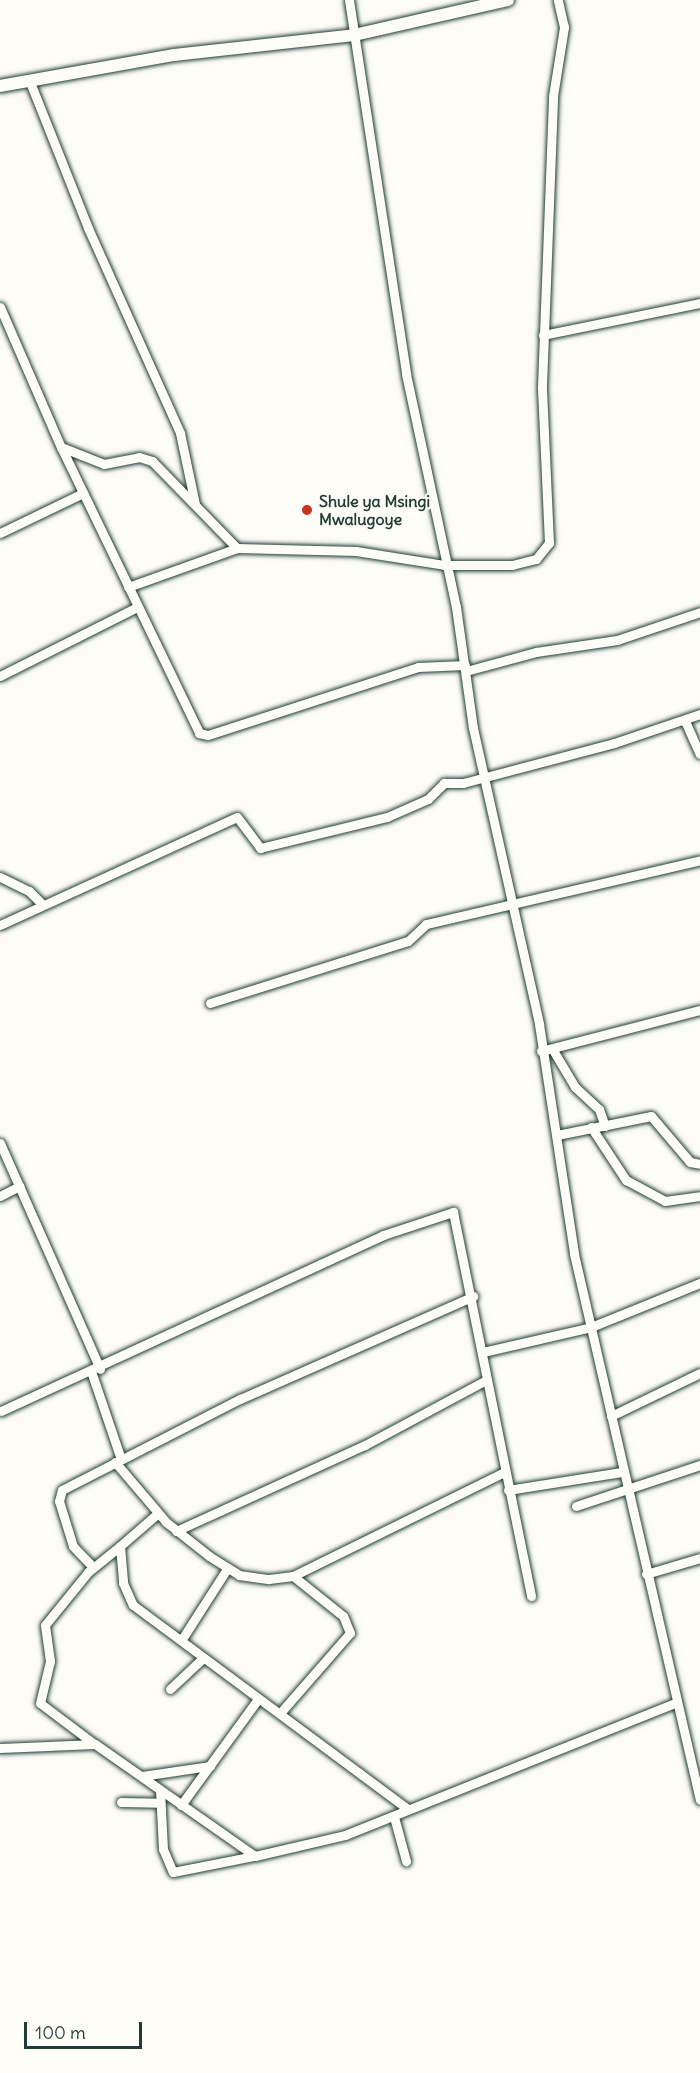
<!DOCTYPE html>
<style>
body{margin:0}
#map{position:relative;width:700px;height:2073px;overflow:hidden;background:#fdfcf7;font-family:Delius,sans-serif}
div>[style]{position:absolute}
[style*='--x']{left:calc(var(--x)*1px);top:calc(var(--y)*1px);width:calc(var(--w)*1px);rotate:calc(var(--a)*1deg)}
.roads{filter:drop-shadow(0 0 2px #1f3d34) drop-shadow(0 0 2px #1f3d34)}
.street>*{height:9px;margin:-4.5px;padding:0 4.5px;transform-origin:4.5px;border-radius:4.5px;background:#fdfcf7}
.secondary>*{height:12px;margin:-6px;padding:0 6px;transform-origin:6px;border-radius:6px;background:#fdfcf7}
.dots>*{width:16px;height:16px;translate:-50% -50%;box-sizing:border-box;border:3px solid #fdfcf7;border-radius:50%}
span{translate:-50% -50%;white-space:nowrap;text-align:center;line-height:1.15;-webkit-text-stroke:4.5px #fdfcf7;paint-order:stroke}
.poi-label{font-size:16px;color:#1f3d34;font-weight:700}
.left{translate:0 -50%;text-align:left}
.scale{position:absolute;left:24px;top:2022px;width:118px;height:27px;box-sizing:border-box;border:3px solid #1f3d34;border-top:0;padding-left:8px;font-size:18px;line-height:21px;white-space:nowrap;color:#1f3d34;-webkit-text-stroke:4px #fdfcf7;paint-order:stroke}
</style>
<div id="map">
<div class="roads">
<div class="street">
<i style="--x:349;--y:0;--w:378;--a:81.3"></i>
<i style="--x:406;--y:374;--w:238;--a:77.9"></i>
<i style="--x:456;--y:607;--w:122;--a:82"></i>
<i style="--x:473;--y:728;--w:303;--a:77.4"></i>
<i style="--x:539;--y:1024;--w:233;--a:81.3"></i>
<i style="--x:574;--y:1254;--w:560;--a:77.01"></i>
<i style="--x:30;--y:82;--w:157;--a:68.3"></i>
<i style="--x:88;--y:228;--w:225;--a:65.8"></i>
<i style="--x:180;--y:433;--w:73;--a:78.1"></i>
<i style="--x:0;--y:307;--w:153;--a:66.5"></i>
<i style="--x:61;--y:447;--w:318;--a:64.2"></i>
<i style="--x:199;--y:733;--w:9;--a:13"></i>
<i style="--x:208;--y:735;--w:221;--a:-17.9"></i>
<i style="--x:418;--y:667;--w:47;--a:-2.4"></i>
<i style="--x:543;--y:335;--w:160;--a:-11.5"></i>
<i style="--x:61;--y:447;--w:46;--a:21.6"></i>
<i style="--x:104;--y:464;--w:36;--a:-11"></i>
<i style="--x:139;--y:457;--w:14;--a:17"></i>
<i style="--x:152;--y:461;--w:122;--a:45.7"></i>
<i style="--x:0;--y:533;--w:92;--a:-25.7"></i>
<i style="--x:128;--y:587;--w:116;--a:-19.7"></i>
<i style="--x:237;--y:548;--w:119;--a:1.4"></i>
<i style="--x:356;--y:551;--w:89;--a:9"></i>
<i style="--x:444;--y:565;--w:68;--a:0"></i>
<i style="--x:512;--y:565;--w:25;--a:-14"></i>
<i style="--x:536;--y:559;--w:21;--a:-51"></i>
<i style="--x:549;--y:543;--w:157;--a:-92.6"></i>
<i style="--x:542;--y:386;--w:290;--a:-87.8"></i>
<i style="--x:553;--y:96;--w:70;--a:-80.9"></i>
<i style="--x:564;--y:27;--w:28;--a:-103"></i>
<i style="--x:466;--y:671;--w:73;--a:-15.2"></i>
<i style="--x:536;--y:652;--w:82;--a:-8.4"></i>
<i style="--x:617;--y:640;--w:88;--a:-18.6"></i>
<i style="--x:0;--y:676;--w:153;--a:-26.7"></i>
<i style="--x:685;--y:721;--w:36;--a:66"></i>
<i style="--x:0;--y:877;--w:32;--a:26"></i>
<i style="--x:29;--y:891;--w:18;--a:45"></i>
<i style="--x:0;--y:925;--w:260;--a:-24.5"></i>
<i style="--x:237;--y:817;--w:39;--a:53"></i>
<i style="--x:260;--y:848;--w:131;--a:-13.7"></i>
<i style="--x:387;--y:817;--w:45;--a:-23.7"></i>
<i style="--x:428;--y:799;--w:23;--a:-45"></i>
<i style="--x:444;--y:783;--w:19;--a:0"></i>
<i style="--x:463;--y:783;--w:156;--a:-14.8"></i>
<i style="--x:614;--y:743;--w:91;--a:-18.6"></i>
<i style="--x:210;--y:1003;--w:207;--a:-17.4"></i>
<i style="--x:408;--y:941;--w:25;--a:-43"></i>
<i style="--x:426;--y:924;--w:281;--a:-13.1"></i>
<i style="--x:553;--y:1050;--w:43;--a:59.3"></i>
<i style="--x:575;--y:1087;--w:33;--a:43"></i>
<i style="--x:599;--y:1109;--w:18;--a:71"></i>
<i style="--x:541;--y:1051;--w:164;--a:-14.5"></i>
<i style="--x:591;--y:1127;--w:64;--a:56.6"></i>
<i style="--x:626;--y:1180;--w:44;--a:28.3"></i>
<i style="--x:665;--y:1201;--w:35;--a:-8"></i>
<i style="--x:557;--y:1135;--w:96;--a:-11.4"></i>
<i style="--x:651;--y:1116;--w:60;--a:49.7"></i>
<i style="--x:690;--y:1162;--w:10;--a:11"></i>
<i style="--x:0;--y:1143;--w:247;--a:66.1"></i>
<i style="--x:0;--y:1196;--w:22;--a:-27"></i>
<i style="--x:483;--y:1352;--w:111;--a:-13"></i>
<i style="--x:591;--y:1327;--w:118;--a:-22"></i>
<i style="--x:92;--y:1374;--w:90;--a:71.2"></i>
<i style="--x:1;--y:1411;--w:421;--a:-24.7"></i>
<i style="--x:383;--y:1235;--w:74;--a:-18.2"></i>
<i style="--x:453;--y:1212;--w:392;--a:78.5"></i>
<i style="--x:611;--y:1416;--w:99;--a:-25.8"></i>
<i style="--x:115;--y:1462;--w:79;--a:49.6"></i>
<i style="--x:166;--y:1522;--w:55;--a:38.3"></i>
<i style="--x:209;--y:1556;--w:36;--a:32"></i>
<i style="--x:239;--y:1575;--w:30;--a:8"></i>
<i style="--x:269;--y:1579;--w:24;--a:-7"></i>
<i style="--x:293;--y:1576;--w:235;--a:-26.2"></i>
<i style="--x:508;--y:1490;--w:115;--a:-9"></i>
<i style="--x:576;--y:1506;--w:131;--a:-18.3"></i>
<i style="--x:157;--y:1514;--w:49;--a:139.1"></i>
<i style="--x:120;--y:1546;--w:37;--a:85"></i>
<i style="--x:123;--y:1583;--w:24;--a:66"></i>
<i style="--x:133;--y:1605;--w:342;--a:36.6"></i>
<i style="--x:176;--y:1531;--w:208;--a:-24.5"></i>
<i style="--x:365;--y:1445;--w:137;--a:-28.2"></i>
<i style="--x:93;--y:1567;--w:29;--a:-134"></i>
<i style="--x:73;--y:1546;--w:47;--a:-107.3"></i>
<i style="--x:59;--y:1501;--w:11;--a:-75"></i>
<i style="--x:62;--y:1490;--w:200;--a:-27.1"></i>
<i style="--x:240;--y:1399;--w:255;--a:-23.8"></i>
<i style="--x:646;--y:1574;--w:56;--a:-16.5"></i>
<i style="--x:182;--y:1639;--w:83;--a:-57.3"></i>
<i style="--x:170;--y:1689;--w:44;--a:-43.2"></i>
<i style="--x:281;--y:1712;--w:105;--a:-48.9"></i>
<i style="--x:350;--y:1633;--w:18;--a:-112"></i>
<i style="--x:343;--y:1616;--w:64;--a:-141.3"></i>
<i style="--x:93;--y:1743;--w:66;--a:-143"></i>
<i style="--x:40;--y:1703;--w:43;--a:-76.6"></i>
<i style="--x:50;--y:1661;--w:36;--a:-98"></i>
<i style="--x:45;--y:1625;--w:68;--a:-50.9"></i>
<i style="--x:88;--y:1572;--w:41;--a:-39.1"></i>
<i style="--x:0;--y:1748;--w:95;--a:-2.4"></i>
<i style="--x:95;--y:1744;--w:195;--a:35"></i>
<i style="--x:255;--y:1856;--w:92;--a:-13.1"></i>
<i style="--x:345;--y:1835;--w:355;--a:-21.8"></i>
<i style="--x:142;--y:1776;--w:69;--a:-8.4"></i>
<i style="--x:160;--y:1790;--w:59;--a:87.1"></i>
<i style="--x:163;--y:1849;--w:25;--a:67"></i>
<i style="--x:173;--y:1872;--w:83;--a:-11.2"></i>
<i style="--x:121;--y:1802;--w:39;--a:1"></i>
<i style="--x:181;--y:1805;--w:131;--a:-54"></i>
<i style="--x:394;--y:1817;--w:46;--a:74.7"></i>
</div>
<div class="secondary">
<i style="--x:0;--y:86;--w:177;--a:-10.1"></i>
<i style="--x:174;--y:55;--w:181;--a:-6.3"></i>
<i style="--x:354;--y:35;--w:158;--a:-12.8"></i>
</div>
</div>
<div class="dots">
<i style="left:307px;top:510px;background:#c8321e"></i>
</div>
<div class="poi-label">
<span class="left" style="left:319px;top:510px">Shule ya Msingi<br>Mwalugoye</span>
</div>
<div class="scale">100 m</div>
</div>
